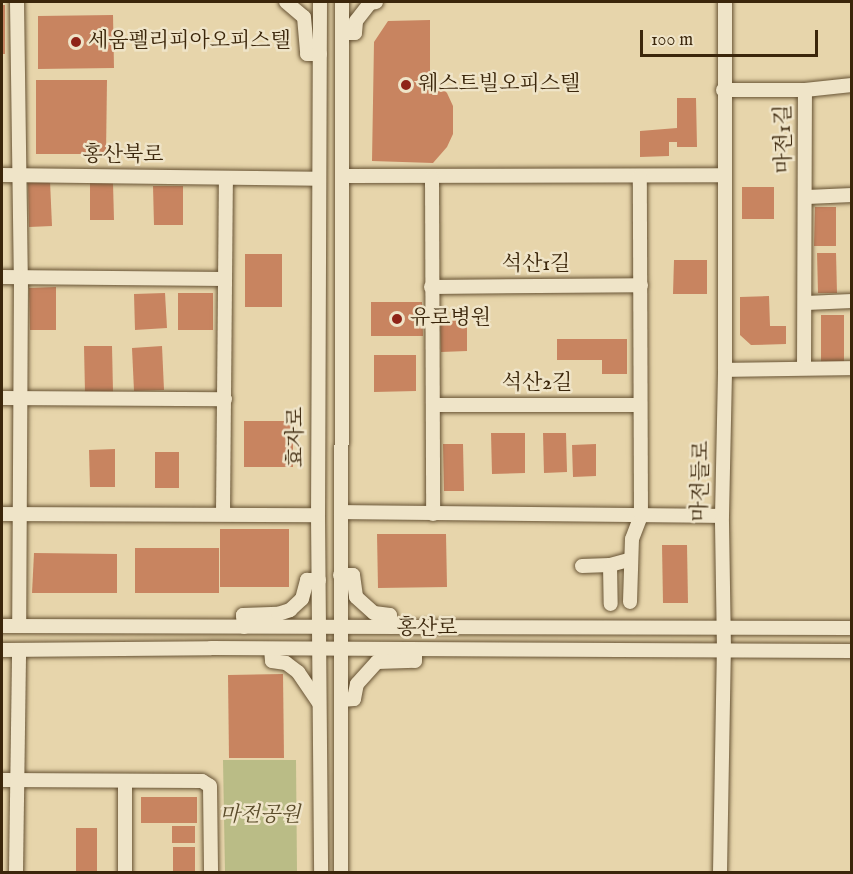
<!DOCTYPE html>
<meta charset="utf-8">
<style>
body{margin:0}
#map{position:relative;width:853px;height:874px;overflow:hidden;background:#e7d5ab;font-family:"IM FELL English","Noto Serif KR",serif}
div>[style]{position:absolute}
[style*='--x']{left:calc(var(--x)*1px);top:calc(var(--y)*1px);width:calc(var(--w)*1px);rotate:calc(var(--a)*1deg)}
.green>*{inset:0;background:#babc86}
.building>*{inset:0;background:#c88460}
.roads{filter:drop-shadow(0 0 2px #665233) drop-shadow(0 0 2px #665233)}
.minor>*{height:14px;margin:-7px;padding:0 7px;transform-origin:7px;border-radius:7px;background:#efe4c8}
.dots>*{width:16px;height:16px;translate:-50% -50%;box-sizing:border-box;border:3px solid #efe4c8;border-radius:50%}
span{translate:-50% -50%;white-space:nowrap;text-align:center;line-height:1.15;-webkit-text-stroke:5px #efe4c8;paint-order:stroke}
.poi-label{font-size:21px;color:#3b260b}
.left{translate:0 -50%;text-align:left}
.street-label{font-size:21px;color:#3b260b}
.park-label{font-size:21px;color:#5b4c2a;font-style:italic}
.frame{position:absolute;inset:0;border:3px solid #3b260b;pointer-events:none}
.scale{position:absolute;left:640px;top:30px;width:178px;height:27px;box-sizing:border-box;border:3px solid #3b260b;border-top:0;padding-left:8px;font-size:18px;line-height:21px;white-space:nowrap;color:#3b260b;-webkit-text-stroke:4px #efe4c8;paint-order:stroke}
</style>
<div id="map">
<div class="green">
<i style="clip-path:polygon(223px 760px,296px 760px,297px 872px,225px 872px)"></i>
</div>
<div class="building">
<i style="clip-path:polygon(2px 5px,5px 5px,5px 54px,2px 54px)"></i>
<i style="clip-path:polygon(113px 15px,114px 68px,38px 69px,38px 16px)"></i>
<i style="clip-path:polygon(430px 20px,430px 76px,447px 93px,453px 106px,453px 134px,447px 147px,433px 163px,372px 161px,374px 42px,388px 21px)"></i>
<i style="clip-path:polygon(36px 80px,107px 80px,106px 154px,36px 154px)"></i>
<i style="clip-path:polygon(677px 98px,696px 98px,697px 147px,677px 147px,677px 142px,669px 142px,669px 156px,640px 157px,640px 131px,677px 128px)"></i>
<i style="clip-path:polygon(28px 181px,50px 181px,52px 226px,29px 227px)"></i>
<i style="clip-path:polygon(90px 183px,113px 183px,114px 220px,90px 220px)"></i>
<i style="clip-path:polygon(153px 186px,183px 186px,183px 225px,154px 225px)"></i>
<i style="clip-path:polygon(742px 187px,774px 187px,774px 219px,742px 219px)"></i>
<i style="clip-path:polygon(815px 207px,836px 207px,836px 246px,814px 246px)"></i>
<i style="clip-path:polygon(817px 253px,836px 253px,837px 293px,818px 293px)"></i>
<i style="clip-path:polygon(245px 254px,282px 254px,282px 307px,245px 307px)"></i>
<i style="clip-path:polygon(674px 260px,707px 260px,707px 294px,673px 294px)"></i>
<i style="clip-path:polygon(56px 287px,56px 330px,30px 330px,29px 288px)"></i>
<i style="clip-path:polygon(165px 293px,167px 328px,135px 330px,134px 294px)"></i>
<i style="clip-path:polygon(178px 293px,213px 293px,213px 330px,178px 330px)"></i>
<i style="clip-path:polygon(769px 296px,770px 326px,786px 326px,786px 344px,751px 345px,740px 335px,740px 297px)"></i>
<i style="clip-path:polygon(371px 302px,422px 302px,423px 336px,371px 336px)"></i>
<i style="clip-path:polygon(821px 315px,844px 315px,844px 363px,821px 363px)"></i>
<i style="clip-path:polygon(467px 320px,467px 351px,441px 352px,440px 321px)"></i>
<i style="clip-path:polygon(557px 339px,627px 339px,627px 374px,602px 374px,602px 360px,557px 360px)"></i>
<i style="clip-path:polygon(84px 346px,112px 346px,113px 392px,85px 393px)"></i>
<i style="clip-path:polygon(162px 346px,164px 390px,134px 391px,132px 348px)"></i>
<i style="clip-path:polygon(374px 355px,416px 355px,416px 391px,374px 392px)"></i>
<i style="clip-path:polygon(244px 421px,293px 421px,293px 467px,244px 467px)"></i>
<i style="clip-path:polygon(491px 433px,525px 433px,525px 473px,492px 474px)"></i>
<i style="clip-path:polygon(543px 433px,566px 433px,567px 472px,544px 473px)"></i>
<i style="clip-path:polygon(443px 444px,463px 444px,464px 491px,444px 491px)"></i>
<i style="clip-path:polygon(596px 444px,596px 476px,573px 477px,572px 445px)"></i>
<i style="clip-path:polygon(115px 449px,115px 487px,90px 487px,89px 450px)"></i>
<i style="clip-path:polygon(155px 452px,179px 452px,179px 488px,155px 488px)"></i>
<i style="clip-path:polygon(220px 529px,289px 529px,289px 587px,220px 587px)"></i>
<i style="clip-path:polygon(377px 534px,446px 534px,447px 587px,378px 588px)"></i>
<i style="clip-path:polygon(662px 545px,687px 545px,688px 603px,663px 603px)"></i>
<i style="clip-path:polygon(135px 548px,219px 548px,219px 593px,135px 593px)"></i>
<i style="clip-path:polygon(34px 553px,117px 554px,117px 593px,32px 593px)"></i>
<i style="clip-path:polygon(283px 674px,284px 758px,229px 758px,228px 675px)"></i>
<i style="clip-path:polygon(141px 797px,197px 797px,197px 823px,141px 823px)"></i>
<i style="clip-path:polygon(172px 826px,195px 826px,195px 843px,172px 843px)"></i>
<i style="clip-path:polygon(76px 828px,97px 828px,97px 872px,76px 872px)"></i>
<i style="clip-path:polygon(173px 847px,195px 847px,195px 872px,173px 872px)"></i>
</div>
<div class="roads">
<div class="minor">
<i style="--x:17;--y:2;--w:275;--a:89.2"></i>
<i style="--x:21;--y:277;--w:349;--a:90.3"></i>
<i style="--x:286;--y:2;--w:23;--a:40"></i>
<i style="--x:304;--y:17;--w:37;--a:85"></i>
<i style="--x:307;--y:54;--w:13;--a:0"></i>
<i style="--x:320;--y:2;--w:513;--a:90.22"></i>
<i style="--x:318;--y:515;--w:357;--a:89.5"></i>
<i style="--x:342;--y:33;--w:13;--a:0"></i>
<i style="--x:355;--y:33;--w:12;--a:-85"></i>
<i style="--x:356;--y:21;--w:23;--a:-52"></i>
<i style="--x:370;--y:3;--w:6;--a:-9"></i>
<i style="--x:723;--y:90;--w:82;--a:0"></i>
<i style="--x:805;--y:90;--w:47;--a:-6.1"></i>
<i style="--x:2;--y:175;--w:316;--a:0.7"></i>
<i style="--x:342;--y:176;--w:382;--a:-0.1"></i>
<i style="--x:432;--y:178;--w:336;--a:89.8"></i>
<i style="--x:807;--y:197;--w:45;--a:-2.5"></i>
<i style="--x:2;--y:277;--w:223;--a:0.5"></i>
<i style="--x:431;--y:287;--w:210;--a:-0.5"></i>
<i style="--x:806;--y:303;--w:46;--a:-2.5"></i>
<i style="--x:804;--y:368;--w:278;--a:-89.8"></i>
<i style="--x:725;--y:370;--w:127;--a:-0.9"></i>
<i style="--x:2;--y:398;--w:223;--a:0.3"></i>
<i style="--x:433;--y:405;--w:207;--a:0"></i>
<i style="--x:341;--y:512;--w:381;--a:0.6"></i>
<i style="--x:223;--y:513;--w:335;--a:-89.5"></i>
<i style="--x:2;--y:514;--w:316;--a:0.2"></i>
<i style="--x:610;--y:565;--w:39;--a:89"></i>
<i style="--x:582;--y:566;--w:28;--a:-2"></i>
<i style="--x:610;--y:565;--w:20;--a:-15"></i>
<i style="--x:340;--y:575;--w:13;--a:0"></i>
<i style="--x:353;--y:575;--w:22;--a:82"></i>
<i style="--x:356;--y:597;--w:24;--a:42"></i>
<i style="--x:374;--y:613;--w:16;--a:7"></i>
<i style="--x:390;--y:615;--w:12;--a:85"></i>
<i style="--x:630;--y:602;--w:63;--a:-88.2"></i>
<i style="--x:632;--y:539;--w:25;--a:-69"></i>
<i style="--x:641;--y:516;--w:340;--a:-90.2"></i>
<i style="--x:2;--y:626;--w:850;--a:0.13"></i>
<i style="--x:244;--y:627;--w:12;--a:-95"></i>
<i style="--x:243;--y:615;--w:35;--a:-2"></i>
<i style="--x:278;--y:614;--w:13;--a:-18"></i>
<i style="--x:290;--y:610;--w:16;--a:-43"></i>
<i style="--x:302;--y:599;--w:20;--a:-75"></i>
<i style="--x:307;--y:580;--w:12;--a:0"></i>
<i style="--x:271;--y:649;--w:12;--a:85"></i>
<i style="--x:272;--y:661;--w:14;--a:8"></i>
<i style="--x:286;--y:663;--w:15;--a:37"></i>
<i style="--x:298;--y:672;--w:37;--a:56"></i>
<i style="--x:2;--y:650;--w:209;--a:-0.5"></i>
<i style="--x:211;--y:648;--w:641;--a:0.27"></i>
<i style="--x:341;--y:700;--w:13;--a:-4"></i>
<i style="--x:354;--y:699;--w:15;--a:-79"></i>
<i style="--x:357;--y:684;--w:30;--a:-48"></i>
<i style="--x:377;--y:662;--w:38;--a:-2"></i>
<i style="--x:415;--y:661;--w:11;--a:-90"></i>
<i style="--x:2;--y:780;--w:200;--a:0.3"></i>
<i style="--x:202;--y:781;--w:9;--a:32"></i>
<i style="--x:210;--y:786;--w:86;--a:89.3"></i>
<i style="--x:125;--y:781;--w:91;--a:90"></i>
<i style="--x:16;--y:872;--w:222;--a:-89.2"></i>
<i style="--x:341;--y:872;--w:870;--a:-89.93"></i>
<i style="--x:720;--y:872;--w:222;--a:-89"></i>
<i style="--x:724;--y:650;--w:134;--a:-90.9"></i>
<i style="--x:722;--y:516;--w:146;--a:-88.8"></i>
<i style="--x:725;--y:370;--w:368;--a:-90"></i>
</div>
</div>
<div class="dots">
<i style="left:76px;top:42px;background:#8f2418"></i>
<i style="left:406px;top:85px;background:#8f2418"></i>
<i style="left:397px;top:319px;background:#8f2418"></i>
</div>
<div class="poi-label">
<span class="left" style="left:88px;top:42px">세움펠리피아오피스텔</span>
<span class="left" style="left:418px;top:85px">웨스트빌오피스텔</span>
<span class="left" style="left:410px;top:319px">유로병원</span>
</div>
<div class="street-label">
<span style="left:785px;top:139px;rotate:-91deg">마전1길</span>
<span style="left:123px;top:156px">홍산북로</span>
<span style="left:536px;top:265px">석산1길</span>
<span style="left:537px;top:384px">석산2길</span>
<span style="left:297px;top:437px;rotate:-90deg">효자로</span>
<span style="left:702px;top:481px;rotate:-89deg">마전들로</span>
<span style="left:427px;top:629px">홍산로</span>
</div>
<div class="park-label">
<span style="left:260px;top:816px">마전공원</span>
</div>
<div class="frame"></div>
<div class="scale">100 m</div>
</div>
